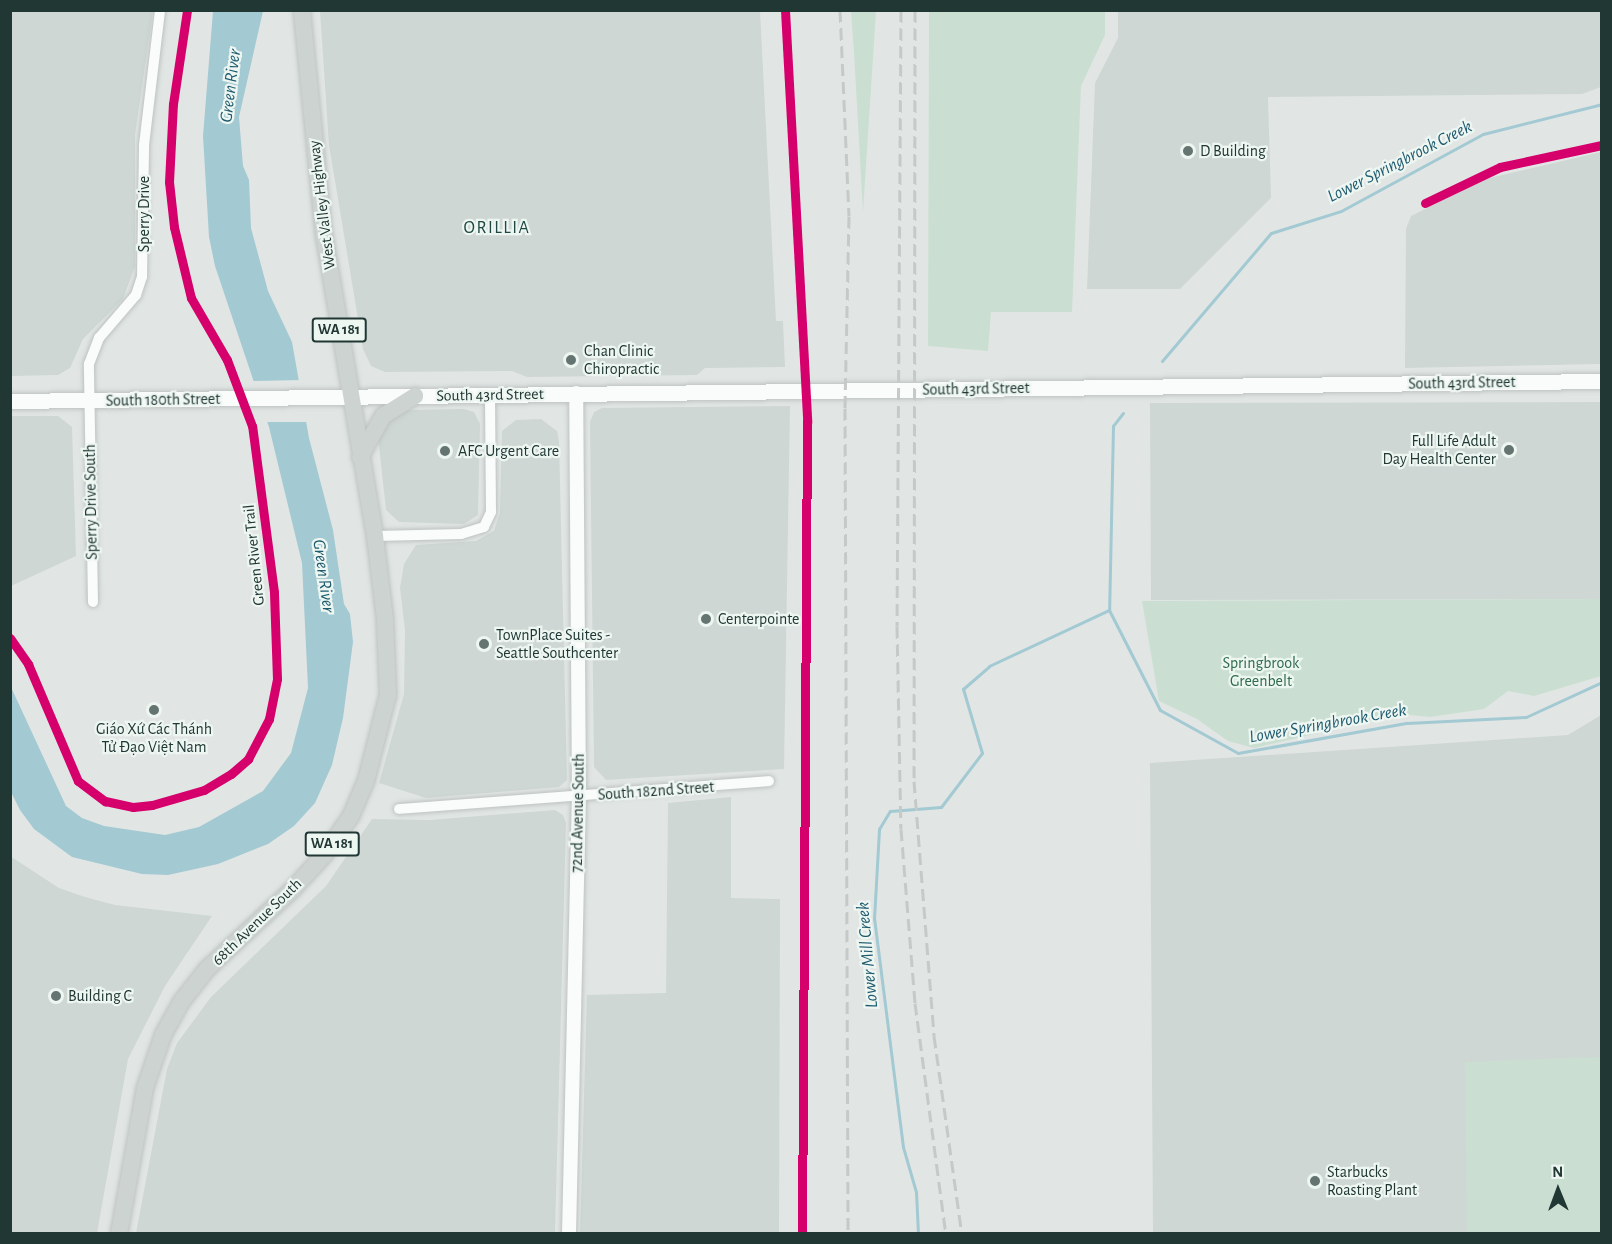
<!DOCTYPE html>
<meta charset="utf-8">
<style>
body{margin:0}
#map{position:relative;width:1612px;height:1244px;overflow:hidden;background:#e1e6e4;font-family:"Alegreya Sans",sans-serif}
div>[style]{position:absolute}
[style*='--x']{left:calc(var(--x)*1px);top:calc(var(--y)*1px);width:calc(var(--w)*1px);rotate:calc(var(--a)*1deg)}
.built>*{inset:0;background:#ced7d4}
.green>*{inset:0;background:#cadfd2}
.water>*{inset:0;background:#a3c9d3}
.pier>*{inset:0;background:#e1e6e4}
.stream>*{height:3px;margin:-1.5px;padding:0 1.5px;transform-origin:1.5px;border-radius:1.5px;background:#a3c9d3}
.roads{filter:drop-shadow(0 0 2px #bec3c1) drop-shadow(0 0 2px #bec3c1)}
.minor>*{height:10px;margin:-5px;padding:0 5px;transform-origin:5px;border-radius:5px;background:#fafbfb}
.tertiary>*{height:14px;margin:-7px;padding:0 7px;transform-origin:7px;border-radius:7px;background:#fafbfb}
.secondary>*{height:15px;margin:-7.5px;padding:0 7.5px;transform-origin:7.5px;border-radius:7.5px;background:#fafbfb}
.primary>*{height:16px;margin:-8px;padding:0 8px;transform-origin:8px;border-radius:8px;background:#ccd3d1}
.rail>*{height:3px;margin-top:-1.5px;transform-origin:0;background:repeating-linear-gradient(90deg,#c5c9c8 0 12px,transparent 0 18px)}
.cycleway>*{height:9px;margin:-4.5px;padding:0 4.5px;transform-origin:4.5px;border-radius:4.5px;background:#d6006c}
.dots>*{width:16px;height:16px;translate:-50% -50%;box-sizing:border-box;border:3px solid #eef6f2;border-radius:50%}
span{translate:-50% -50%;white-space:nowrap;text-align:center;line-height:1.15;-webkit-text-stroke:4.5px #eef6f2;paint-order:stroke}
.shield-label span{padding:2px 4px;background:#eef6f2;border:2px solid;border-radius:4px;-webkit-text-stroke-width:0}
.shield-label{font-size:15px;color:#203733;font-weight:700}
.poi-label{font-size:16px;color:#203733}
.left{translate:0 -50%;text-align:left}
.right{translate:-100% -50%;text-align:right}
.street-label{font-size:16px;color:#203733}
.park-label{font-size:16px;color:#2d6b4a}
.water-label{font-size:18px;color:#1f5b6f;font-style:italic}
.neighbourhood-label{font-size:18px;color:#1e4841;letter-spacing:1.5px}
.frame{position:absolute;inset:0;border:12px solid #203733;pointer-events:none}
.north{position:absolute;left:1528px;top:1160px;width:60px;height:60px;-webkit-text-stroke:4px #eef6f2;paint-order:stroke;rotate:359deg;font-size:16px;font-weight:700;line-height:24px;text-align:center;color:#203733}
.north::after{content:'';display:block;margin:auto;width:21px;height:27px;background:#203733;clip-path:polygon(50% 0,100% 100%,50% 72%,0 100%)}
</style>
<div id="map">
<div class="built">
<i style="clip-path:polygon(10px 11px,153px 11px,135px 135px,135px 266px,123px 299px,83px 339px,70px 368px,58px 375px,11px 376px)"></i>
<i style="clip-path:polygon(320px 11px,760px 11px,776px 321px,783px 321px,785px 367px,705px 368px,697px 375px,527px 377px,512px 371px,385px 372px,371px 366px,363px 349px,329px 145px)"></i>
<i style="clip-path:polygon(1118px 11px,1601px 11px,1601px 87px,1582px 94px,1268px 97px,1271px 198px,1180px 289px,1087px 289px,1095px 83px,1118px 38px)"></i>
<i style="clip-path:polygon(1601px 152px,1601px 364px,1405px 368px,1406px 229px,1411px 216px,1485px 179px)"></i>
<i style="clip-path:polygon(1601px 402px,1601px 599px,1151px 600px,1150px 403px)"></i>
<i style="clip-path:polygon(790px 406px,784px 769px,606px 780px,594px 767px,590px 422px,594px 412px,602px 408px)"></i>
<i style="clip-path:polygon(464px 409px,474px 412px,480px 424px,478px 515px,464px 524px,399px 522px,386px 510px,378px 437px,385px 422px,406px 410px)"></i>
<i style="clip-path:polygon(10px 416px,58px 416px,72px 427px,76px 556px,11px 586px)"></i>
<i style="clip-path:polygon(541px 419px,557px 431px,559px 441px,567px 780px,559px 787px,426px 798px,379px 783px,404px 694px,405px 630px,400px 588px,404px 564px,416px 545px,476px 541px,494px 531px,500px 513px,502px 431px,516px 420px)"></i>
<i style="clip-path:polygon(1601px 715px,1601px 1233px,1153px 1233px,1150px 763px,1568px 735px)"></i>
<i style="clip-path:polygon(731px 797px,731px 898px,780px 899px,779px 1233px,580px 1233px,587px 995px,666px 993px,668px 803px)"></i>
<i style="clip-path:polygon(555px 810px,563px 815px,566px 823px,555px 1233px,136px 1233px,167px 1069px,177px 1043px,211px 997px,326px 886px,372px 819px,429px 820px)"></i>
<i style="clip-path:polygon(10px 856px,59px 888px,85px 897px,115px 905px,212px 916px,165px 986px,128px 1059px,97px 1233px,11px 1233px)"></i>
</div>
<div class="green">
<i style="clip-path:polygon(851px 11px,876px 11px,863px 212px,854px 53px)"></i>
<i style="clip-path:polygon(929px 11px,1105px 11px,1105px 35px,1081px 86px,1072px 312px,991px 312px,988px 351px,928px 346px)"></i>
<i style="clip-path:polygon(1601px 599px,1601px 676px,1534px 696px,1508px 691px,1484px 709px,1430px 717px,1401px 714px,1254px 748px,1228px 741px,1197px 719px,1159px 701px,1142px 601px)"></i>
<i style="clip-path:polygon(1601px 1057px,1601px 1233px,1467px 1233px,1465px 1062px)"></i>
</div>
<div class="water">
<i style="clip-path:polygon(213px 11px,263px 11px,239px 117px,243px 166px,249px 180px,251px 228px,268px 291px,292px 342px,309px 438px,333px 530px,344px 604px,350px 614px,353px 642px,343px 718px,332px 765px,315px 803px,294px 826px,268px 844px,218px 864px,168px 875px,142px 874px,72px 857px,34px 829px,20px 810px,11px 792px,10px 685px,66px 806px,82px 818px,104px 826px,165px 835px,199px 827px,263px 791px,291px 753px,308px 688px,302px 563px,269px 427px,215px 266px,209px 237px,203px 136px)"></i>
</div>
<div class="pier">
<i style="clip-path:polygon(302px 380px,310px 422px,264px 422px,252px 381px)"></i>
</div>
<div class="stream">
<i style="--x:1162;--y:361;--w:168;--a:-49.6"></i>
<i style="--x:1271;--y:233;--w:73;--a:-17.4"></i>
<i style="--x:1341;--y:211;--w:162;--a:-28.5"></i>
<i style="--x:1483;--y:134;--w:123;--a:-14.1"></i>
<i style="--x:1123;--y:413;--w:16;--a:128"></i>
<i style="--x:1113;--y:426;--w:184;--a:91.2"></i>
<i style="--x:1109;--y:610;--w:112;--a:63"></i>
<i style="--x:1160;--y:710;--w:89;--a:28.9"></i>
<i style="--x:1238;--y:753;--w:172;--a:-10.1"></i>
<i style="--x:1407;--y:723;--w:119;--a:-2.9"></i>
<i style="--x:1526;--y:717;--w:84;--a:-24.7"></i>
<i style="--x:918;--y:1234;--w:42;--a:-92.7"></i>
<i style="--x:916;--y:1192;--w:47;--a:-106.1"></i>
<i style="--x:903;--y:1147;--w:230;--a:-97.2"></i>
<i style="--x:874;--y:919;--w:90;--a:-86.8"></i>
<i style="--x:879;--y:829;--w:21;--a:-59"></i>
<i style="--x:890;--y:811;--w:51;--a:-4.5"></i>
<i style="--x:941;--y:807;--w:68;--a:-52.8"></i>
<i style="--x:982;--y:753;--w:67;--a:-106.5"></i>
<i style="--x:963;--y:689;--w:35;--a:-41"></i>
<i style="--x:989;--y:666;--w:132;--a:-25"></i>
</div>
<div class="roads">
<div class="minor">
<i style="--x:375;--y:536;--w:86;--a:-1.3"></i>
<i style="--x:461;--y:534;--w:24;--a:-17"></i>
<i style="--x:484;--y:527;--w:17;--a:-65"></i>
<i style="--x:491;--y:512;--w:116;--a:-90.5"></i>
<i style="--x:93;--y:602;--w:238;--a:-91"></i>
<i style="--x:89;--y:364;--w:28;--a:-69"></i>
<i style="--x:99;--y:338;--w:57;--a:-49.3"></i>
<i style="--x:136;--y:295;--w:19;--a:-72"></i>
<i style="--x:142;--y:277;--w:132;--a:-89.1"></i>
<i style="--x:144;--y:145;--w:136;--a:-83.2"></i>
<i style="--x:399;--y:809;--w:371;--a:-4.3"></i>
</div>
<div class="tertiary">
<i style="--x:569;--y:1234;--w:437;--a:-88.7"></i>
<i style="--x:579;--y:797;--w:404;--a:-90.4"></i>
</div>
<div class="secondary">
<i style="--x:10;--y:401;--w:1592;--a:-0.72"></i>
</div>
<div class="primary">
<i style="--x:360;--y:457;--w:47;--a:-60.7"></i>
<i style="--x:383;--y:416;--w:38;--a:-32"></i>
<i style="--x:119;--y:1234;--w:148;--a:-79.9"></i>
<i style="--x:145;--y:1088;--w:56;--a:-71.2"></i>
<i style="--x:163;--y:1035;--w:39;--a:-61"></i>
<i style="--x:182;--y:1001;--w:41;--a:-52"></i>
<i style="--x:207;--y:969;--w:117;--a:-42.9"></i>
<i style="--x:293;--y:889;--w:46;--a:-47.6"></i>
<i style="--x:324;--y:855;--w:47;--a:-55.3"></i>
<i style="--x:351;--y:816;--w:38;--a:-67"></i>
<i style="--x:366;--y:781;--w:89;--a:-75.7"></i>
<i style="--x:388;--y:695;--w:76;--a:-92.3"></i>
<i style="--x:385;--y:619;--w:84;--a:-96.9"></i>
<i style="--x:375;--y:536;--w:304;--a:-99.6"></i>
<i style="--x:324;--y:236;--w:227;--a:-95.6"></i>
</div>
</div>
<div class="rail">
<i style="--x:840;--y:10;--w:206;--a:87.5"></i>
<i style="--x:849;--y:216;--w:192;--a:91.2"></i>
<i style="--x:845;--y:408;--w:826;--a:89.79"></i>
<i style="--x:901;--y:10;--w:616;--a:90.37"></i>
<i style="--x:897;--y:626;--w:203;--a:88.9"></i>
<i style="--x:901;--y:829;--w:175;--a:85.4"></i>
<i style="--x:915;--y:1003;--w:233;--a:82.4"></i>
<i style="--x:915;--y:10;--w:771;--a:90.07"></i>
<i style="--x:914;--y:781;--w:256;--a:85.5"></i>
<i style="--x:934;--y:1036;--w:200;--a:82"></i>
</div>
<div class="cycleway">
<i style="--x:785;--y:10;--w:412;--a:86.9"></i>
<i style="--x:807;--y:421;--w:813;--a:90.35"></i>
<i style="--x:1425;--y:203;--w:83;--a:-25.6"></i>
<i style="--x:1500;--y:167;--w:104;--a:-12.2"></i>
<i style="--x:10;--y:638;--w:32;--a:55"></i>
<i style="--x:28;--y:664;--w:127;--a:66.9"></i>
<i style="--x:78;--y:781;--w:34;--a:37"></i>
<i style="--x:105;--y:801;--w:29;--a:12"></i>
<i style="--x:133;--y:807;--w:19;--a:-6"></i>
<i style="--x:152;--y:805;--w:54;--a:-16.1"></i>
<i style="--x:204;--y:790;--w:31;--a:-31"></i>
<i style="--x:231;--y:774;--w:23;--a:-41"></i>
<i style="--x:248;--y:759;--w:45;--a:-62.3"></i>
<i style="--x:269;--y:719;--w:41;--a:-78.7"></i>
<i style="--x:277;--y:679;--w:87;--a:-92"></i>
<i style="--x:274;--y:592;--w:167;--a:-97.5"></i>
<i style="--x:252;--y:426;--w:71;--a:-110.7"></i>
<i style="--x:227;--y:360;--w:72;--a:-120.1"></i>
<i style="--x:191;--y:298;--w:73;--a:-103.5"></i>
<i style="--x:174;--y:227;--w:45;--a:-96.3"></i>
<i style="--x:169;--y:182;--w:78;--a:-87.1"></i>
<i style="--x:173;--y:104;--w:95;--a:-81.5"></i>
</div>
<div class="dots">
<i style="left:1188px;top:151px;background:#647471"></i>
<i style="left:571px;top:360px;background:#647471"></i>
<i style="left:1509px;top:450px;background:#647471"></i>
<i style="left:445px;top:451px;background:#647471"></i>
<i style="left:706px;top:619px;background:#647471"></i>
<i style="left:484px;top:644px;background:#647471"></i>
<i style="left:154px;top:710px;background:#647471"></i>
<i style="left:56px;top:996px;background:#647471"></i>
<i style="left:1315px;top:1181px;background:#647471"></i>
</div>
<div class="shield-label">
<span style="left:339px;top:330px">WA 181</span>
<span style="left:332px;top:844px">WA 181</span>
</div>
<div class="poi-label">
<span class="left" style="left:1200px;top:151px">D Building</span>
<span class="left" style="left:584px;top:360px">Chan Clinic<br>Chiropractic</span>
<span class="right" style="left:1496px;top:450px">Full Life Adult<br>Day Health Center</span>
<span class="left" style="left:458px;top:451px">AFC Urgent Care</span>
<span class="left" style="left:718px;top:619px">Centerpointe</span>
<span class="left" style="left:496px;top:644px">TownPlace Suites -<br>Seattle Southcenter</span>
<span style="left:154px;top:738px">Giáo Xứ Các Thánh<br>Tử Đạo Việt Nam</span>
<span class="left" style="left:68px;top:996px">Building C</span>
<span class="left" style="left:1327px;top:1181px">Starbucks<br>Roasting Plant</span>
</div>
<div class="street-label">
<span style="left:322px;top:205px;rotate:-97deg">West Valley Highway</span>
<span style="left:144px;top:214px;rotate:-90deg">Sperry Drive</span>
<span style="left:1462px;top:383px;rotate:-1deg">South 43rd Street</span>
<span style="left:976px;top:389px;rotate:-1deg">South 43rd Street</span>
<span style="left:490px;top:395px;rotate:-1deg">South 43rd Street</span>
<span style="left:163px;top:400px;rotate:-1deg">South 180th Street</span>
<span style="left:91px;top:502px;rotate:-91deg">Sperry Drive South</span>
<span style="left:254px;top:555px;rotate:-96deg">Green River Trail</span>
<span style="left:656px;top:791px;rotate:-4deg">South 182nd Street</span>
<span style="left:578px;top:813px;rotate:-89deg">72nd Avenue South</span>
<span style="left:257px;top:922px;rotate:-44deg">68th Avenue South</span>
</div>
<div class="park-label">
<span style="left:1261px;top:672px">Springbrook<br>Greenbelt</span>
</div>
<div class="water-label">
<span style="left:231px;top:86px;rotate:-83deg">Green River</span>
<span style="left:1400px;top:162px;rotate:-27deg">Lower Springbrook Creek</span>
<span style="left:323px;top:576px;rotate:82deg">Green River</span>
<span style="left:1328px;top:724px;rotate:-10deg">Lower Springbrook Creek</span>
<span style="left:868px;top:955px;rotate:-95deg">Lower Mill Creek</span>
</div>
<div class="neighbourhood-label">
<span style="left:497px;top:228px">ORILLIA</span>
</div>
<div class="frame"></div>
<div class="north">N</div>
</div>
